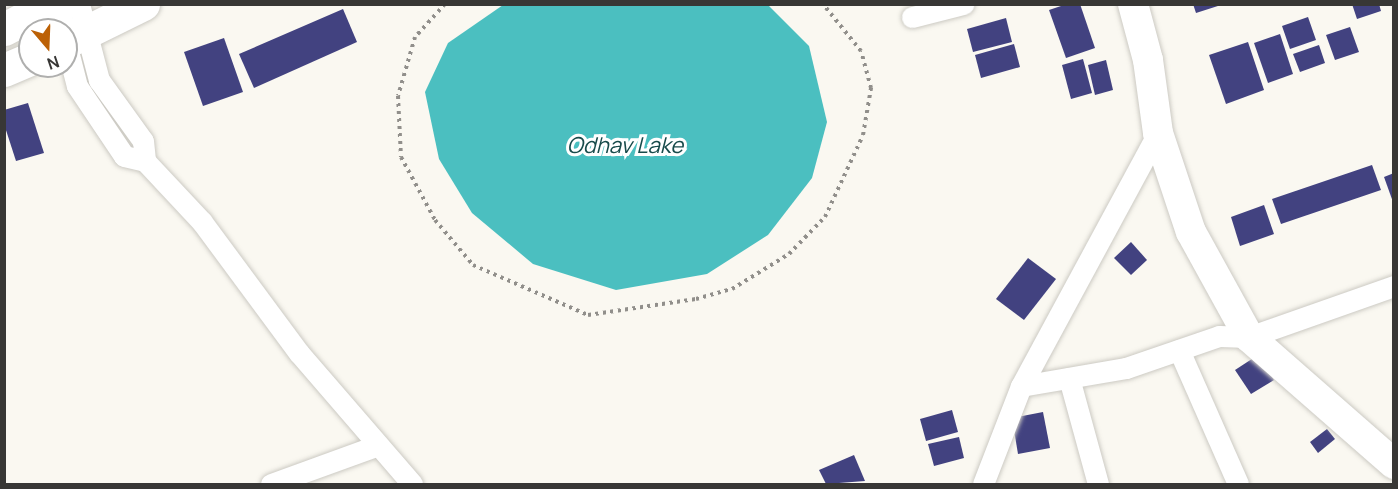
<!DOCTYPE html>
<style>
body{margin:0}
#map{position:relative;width:1398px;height:489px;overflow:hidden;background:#faf8f1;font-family:Manrope,sans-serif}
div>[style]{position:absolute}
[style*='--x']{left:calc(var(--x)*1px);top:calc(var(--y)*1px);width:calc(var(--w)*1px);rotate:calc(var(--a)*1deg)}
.water>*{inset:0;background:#4bbfc0}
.building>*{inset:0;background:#424280}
.path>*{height:4px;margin-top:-2px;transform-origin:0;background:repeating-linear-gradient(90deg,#918f8b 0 3px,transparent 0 7.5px)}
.roads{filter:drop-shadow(0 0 2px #cccac3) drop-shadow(0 0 2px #cccac3)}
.street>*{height:21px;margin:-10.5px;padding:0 10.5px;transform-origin:10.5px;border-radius:10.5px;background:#fff}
.secondary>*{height:30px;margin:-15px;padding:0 15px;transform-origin:15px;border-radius:15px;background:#fff}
.primary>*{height:33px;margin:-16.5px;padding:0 16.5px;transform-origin:16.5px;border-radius:16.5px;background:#fff}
span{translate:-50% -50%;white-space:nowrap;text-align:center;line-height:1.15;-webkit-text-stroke:6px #fff;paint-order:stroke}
.water-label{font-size:22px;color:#184b4b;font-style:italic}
.frame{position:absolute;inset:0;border:6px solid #383735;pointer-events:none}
.north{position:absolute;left:18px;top:18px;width:60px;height:60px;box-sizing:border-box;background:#fff;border:2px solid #afafae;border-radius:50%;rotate:161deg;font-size:16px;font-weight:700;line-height:24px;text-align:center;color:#383735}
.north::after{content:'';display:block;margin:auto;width:21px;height:27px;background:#bc6106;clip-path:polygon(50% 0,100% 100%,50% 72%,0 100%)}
</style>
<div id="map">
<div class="water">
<i style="clip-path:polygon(503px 5px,768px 5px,809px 46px,827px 122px,812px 178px,768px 235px,707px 274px,616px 290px,533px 264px,472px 213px,439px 159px,425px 92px,448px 43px)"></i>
</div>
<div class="building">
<i style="clip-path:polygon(1067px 4px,1080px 4px,1095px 48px,1066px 58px,1049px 10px)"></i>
<i style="clip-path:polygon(1193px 4px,1221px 4px,1221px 5px,1196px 13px)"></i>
<i style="clip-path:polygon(1352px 4px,1379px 4px,1381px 11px,1357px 19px)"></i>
<i style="clip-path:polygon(343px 9px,357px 42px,254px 88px,239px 54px)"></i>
<i style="clip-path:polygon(1308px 17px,1316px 40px,1290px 49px,1282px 26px)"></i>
<i style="clip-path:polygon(1006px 18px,1012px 42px,973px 52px,967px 29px)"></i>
<i style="clip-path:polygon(1350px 27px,1359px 52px,1335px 60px,1326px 35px)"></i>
<i style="clip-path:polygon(1280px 34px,1293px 74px,1268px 83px,1254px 43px)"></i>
<i style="clip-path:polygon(224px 38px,243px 92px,203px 106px,184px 52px)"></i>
<i style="clip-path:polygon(1248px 42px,1264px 90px,1226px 104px,1209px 55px)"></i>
<i style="clip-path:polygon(1014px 44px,1020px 67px,981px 78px,975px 55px)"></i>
<i style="clip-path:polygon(1319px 45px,1325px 63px,1300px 72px,1293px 54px)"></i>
<i style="clip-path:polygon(1083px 59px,1092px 93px,1071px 99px,1062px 65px)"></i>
<i style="clip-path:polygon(1106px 60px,1113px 90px,1095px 95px,1088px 65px)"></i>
<i style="clip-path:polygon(28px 103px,44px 153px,16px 161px,4px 124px,4px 110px)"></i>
<i style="clip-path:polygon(1372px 165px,1381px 190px,1281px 224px,1272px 199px)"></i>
<i style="clip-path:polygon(1394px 173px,1394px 202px,1393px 202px,1384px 177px)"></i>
<i style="clip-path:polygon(1264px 205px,1274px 234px,1240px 246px,1231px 217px)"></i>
<i style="clip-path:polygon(1131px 242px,1147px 260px,1131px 275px,1114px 258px)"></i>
<i style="clip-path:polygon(1028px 258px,1056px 279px,1024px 320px,996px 299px)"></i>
<i style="clip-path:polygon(1258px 355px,1274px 380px,1251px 394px,1235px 370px)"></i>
<i style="clip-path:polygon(952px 410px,958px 432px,926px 441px,920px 419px)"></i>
<i style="clip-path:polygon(1043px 412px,1050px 448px,1018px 454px,1012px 418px)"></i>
<i style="clip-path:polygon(1327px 429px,1335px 439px,1318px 453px,1310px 442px)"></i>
<i style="clip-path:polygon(959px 437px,964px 458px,934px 466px,928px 444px)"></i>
<i style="clip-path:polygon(854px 455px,865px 481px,826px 484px,819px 470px)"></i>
</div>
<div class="path">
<i style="--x:445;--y:4;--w:45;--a:132.3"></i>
<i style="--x:415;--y:37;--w:61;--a:106.1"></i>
<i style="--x:398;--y:96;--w:61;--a:87.2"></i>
<i style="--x:401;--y:157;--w:72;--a:61.6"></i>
<i style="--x:435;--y:220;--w:59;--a:49.8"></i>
<i style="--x:473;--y:265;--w:125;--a:23.5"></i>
<i style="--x:588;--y:315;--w:109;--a:-8.4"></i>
<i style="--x:696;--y:299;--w:37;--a:-16"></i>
<i style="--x:732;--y:289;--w:67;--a:-31.6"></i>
<i style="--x:789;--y:254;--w:52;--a:-45.8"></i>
<i style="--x:825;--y:217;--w:90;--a:-65.1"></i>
<i style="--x:863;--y:135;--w:48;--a:-80.3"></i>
<i style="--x:871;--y:88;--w:38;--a:-105"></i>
<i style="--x:861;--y:51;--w:60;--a:-129"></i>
</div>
<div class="roads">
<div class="street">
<i style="--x:59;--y:4;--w:26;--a:79"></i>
<i style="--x:79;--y:4;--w:79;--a:75.3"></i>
<i style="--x:99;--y:80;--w:75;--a:54.2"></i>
<i style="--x:143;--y:141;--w:20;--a:84"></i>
<i style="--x:912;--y:17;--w:53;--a:-14.3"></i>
<i style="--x:66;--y:43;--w:44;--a:75.7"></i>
<i style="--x:77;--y:86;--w:84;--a:56.1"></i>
<i style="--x:124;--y:156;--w:22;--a:13"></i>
<i style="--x:145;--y:161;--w:83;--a:46.9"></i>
<i style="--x:202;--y:222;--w:163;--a:53.5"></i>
<i style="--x:299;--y:353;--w:173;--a:49.2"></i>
<i style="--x:1179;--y:350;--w:146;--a:66.2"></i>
<i style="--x:1069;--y:378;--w:110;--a:74.7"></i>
<i style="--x:1021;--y:386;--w:107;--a:-9.7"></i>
<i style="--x:1126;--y:368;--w:98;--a:-19"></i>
<i style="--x:1219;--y:336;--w:30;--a:2"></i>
<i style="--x:1249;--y:337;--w:154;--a:-19.4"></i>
<i style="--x:271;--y:484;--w:114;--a:-20"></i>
<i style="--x:983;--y:484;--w:105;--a:-68.8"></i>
<i style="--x:1021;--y:386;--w:288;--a:-61.6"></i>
</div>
<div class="secondary">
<i style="--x:1133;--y:4;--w:58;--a:75"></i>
<i style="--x:1148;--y:60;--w:74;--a:82.2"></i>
<i style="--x:1158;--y:133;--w:104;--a:71.6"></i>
<i style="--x:1191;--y:232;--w:120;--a:61.1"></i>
<i style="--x:1249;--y:337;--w:193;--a:41.2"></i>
</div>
<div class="primary">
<i style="--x:4;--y:29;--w:54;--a:-27.5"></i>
<i style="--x:66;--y:42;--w:86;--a:-26.3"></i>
<i style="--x:4;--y:70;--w:28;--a:-23"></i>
</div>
</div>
<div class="water-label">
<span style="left:625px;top:146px">Odhav Lake</span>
</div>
<div class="frame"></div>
<div class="north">N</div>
</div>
